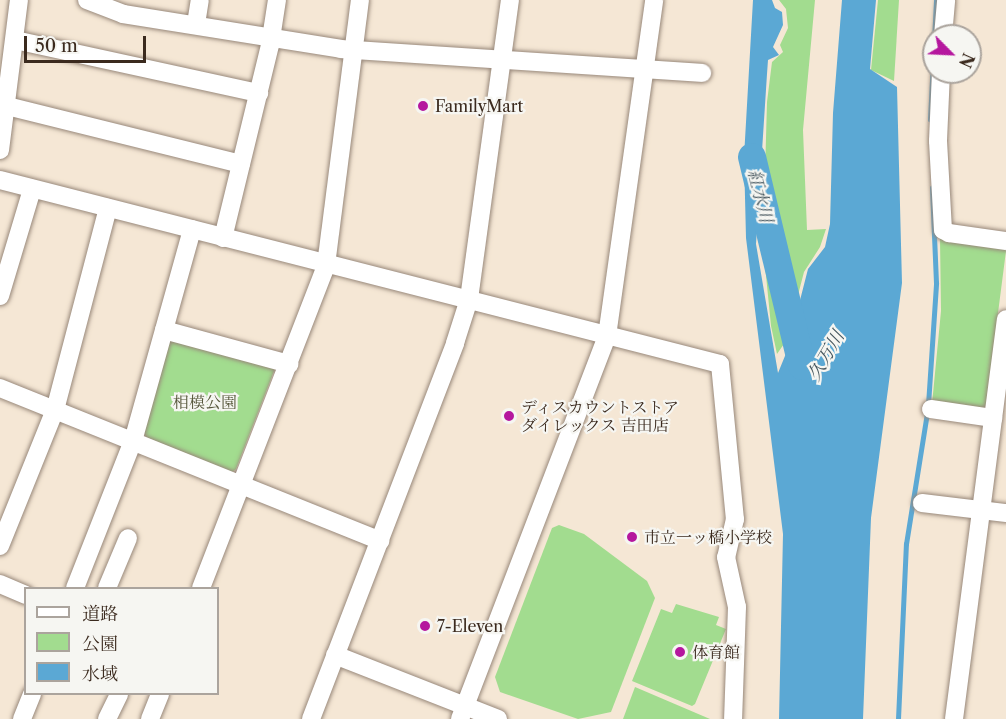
<!DOCTYPE html>
<meta charset="utf-8">
<style>
body{margin:0}
#map{position:relative;width:1006px;height:719px;overflow:hidden;background:#f5e7d5;font-family:"Libre Caslon Text","Noto Serif JP",serif}
div>[style]{position:absolute}
[style*='--x']{left:calc(var(--x)*1px);top:calc(var(--y)*1px);width:calc(var(--w)*1px);rotate:calc(var(--a)*1deg)}
.green>*{inset:0;background:#a2dc8f}
.water>*{inset:0;background:#5ba8d4}
.stream>*{height:4.5px;margin:-2.25px;padding:0 2.25px;transform-origin:2.25px;border-radius:2.25px;background:#5ba8d4}
.river>*{height:28px;margin:-14px;padding:0 14px;transform-origin:14px;border-radius:14px;background:#5ba8d4}
.roads{filter:drop-shadow(0 0 2px #98887a) drop-shadow(0 0 2px #98887a)}
.minor>*{height:18px;margin:-9px;padding:0 9px;transform-origin:9px;border-radius:9px;background:#fff}
.dots>*{width:16px;height:16px;translate:-50% -50%;box-sizing:border-box;border:3px solid #f6f6f2;border-radius:50%}
span{translate:-50% -50%;white-space:nowrap;text-align:center;line-height:1.15;-webkit-text-stroke:4.5px #f6f6f2;paint-order:stroke}
.poi-label{font-size:16px;color:#3b2a1e}
.left{translate:0 -50%;text-align:left}
.park-label{font-size:16px;color:#55563a}
.water-label{font-size:18px;color:#46565e;font-style:italic}
.legend{position:absolute;left:24px;top:587px;width:195px;height:108px;box-sizing:border-box;background:#f6f6f2;border:2px solid #aba49d;margin:0;padding:8px 10px;list-style:none;font-size:18px;color:#3b2a1e}
.legend li{display:flex;align-items:center;gap:12px;height:30px}
.legend b{width:30px;border:2px solid #aba49d}
.north{position:absolute;left:922px;top:24px;width:60px;height:60px;box-sizing:border-box;background:#f6f6f2;border:2px solid #aba49d;border-radius:50%;rotate:114deg;font-size:16px;font-weight:700;line-height:24px;text-align:center;color:#3b2a1e}
.north::after{content:'';display:block;margin:auto;width:21px;height:27px;background:#b5179e;clip-path:polygon(50% 0,100% 100%,50% 72%,0 100%)}
.scale{position:absolute;left:24px;top:36px;width:122px;height:27px;box-sizing:border-box;border:3px solid #3b2a1e;border-top:0;padding-left:8px;font-size:18px;line-height:21px;white-space:nowrap;color:#3b2a1e;-webkit-text-stroke:4px #f6f6f2;paint-order:stroke}
</style>
<div id="map">
<div class="green">
<i style="clip-path:polygon(779px 0,815px 0,803px 130px,807px 230px,826px 229px,820px 247px,804px 272px,786px 341px,777px 354px,771px 326px,763px 245px,767px 102px,772px 62px,783px 52px,780px 45px,788px 28px,786px 9px)"></i>
<i style="clip-path:polygon(878px 0,899px 0,894px 81px,871px 70px)"></i>
<i style="clip-path:polygon(940px 238px,1003px 247px,1006px 251px,986px 406px,980px 411px,932px 404px,941px 311px)"></i>
<i style="clip-path:polygon(176px 339px,276px 366px,236px 469px,231px 473px,146px 437px,143px 430px,166px 340px)"></i>
<i style="clip-path:polygon(559px 525px,584px 534px,647px 581px,655px 598px,611px 712px,578px 719px,500px 692px,495px 677px,552px 528px)"></i>
<i style="clip-path:polygon(676px 604px,719px 617px,716px 625px,726px 629px,695px 704px,692px 706px,632px 681px,661px 609px,672px 613px)"></i>
<i style="clip-path:polygon(635px 687px,710px 719px,623px 719px)"></i>
</div>
<div class="water">
<i style="clip-path:polygon(753px 0,772px 0,775px 8px,782px 12px,783px 25px,773px 47px,779px 55px,768px 60px,767px 74px,756px 244px,778px 373px,787px 351px,808px 269px,825px 247px,830px 224px,833px 113px,842px 0,876px 0,870px 69px,897px 87px,902px 283px,871px 518px,863px 719px,779px 719px,783px 534px,746px 238px,744px 157px)"></i>
</div>
<div class="stream">
<i style="--x:930;--y:120;--w:120;--a:-87.1"></i>
<i style="--x:928;--y:405;--w:122;--a:-86.2"></i>
<i style="--x:936;--y:283;--w:95;--a:-92.4"></i>
<i style="--x:898;--y:719;--w:175;--a:-87.4"></i>
<i style="--x:906;--y:544;--w:133;--a:-80.9"></i>
</div>
<div class="river">
<i style="--x:752;--y:157;--w:215;--a:76.5"></i>
</div>
<div class="roads">
<div class="minor">
<i style="--x:87;--y:0;--w:39;--a:21"></i>
<i style="--x:123;--y:14;--w:221;--a:9.1"></i>
<i style="--x:341;--y:49;--w:362;--a:3.8"></i>
<i style="--x:196;--y:24;--w:24;--a:-81"></i>
<i style="--x:943;--y:36;--w:36;--a:-85"></i>
<i style="--x:15;--y:40;--w:250;--a:12.3"></i>
<i style="--x:941;--y:72;--w:69;--a:92.5"></i>
<i style="--x:938;--y:141;--w:89;--a:86.8"></i>
<i style="--x:943;--y:230;--w:7;--a:27"></i>
<i style="--x:949;--y:233;--w:58;--a:8"></i>
<i style="--x:7;--y:106;--w:241;--a:13.9"></i>
<i style="--x:0;--y:150;--w:151;--a:-82.8"></i>
<i style="--x:0;--y:180;--w:743;--a:14.34"></i>
<i style="--x:720;--y:364;--w:156;--a:84.5"></i>
<i style="--x:735;--y:519;--w:39;--a:103"></i>
<i style="--x:726;--y:557;--w:51;--a:77.6"></i>
<i style="--x:737;--y:607;--w:112;--a:92"></i>
<i style="--x:223;--y:238;--w:199;--a:-76.3"></i>
<i style="--x:270;--y:45;--w:46;--a:-81.2"></i>
<i style="--x:0;--y:296;--w:112;--a:-73.3"></i>
<i style="--x:164;--y:330;--w:130;--a:15.2"></i>
<i style="--x:0;--y:388;--w:410;--a:21.9"></i>
<i style="--x:931;--y:409;--w:63;--a:8.3"></i>
<i style="--x:922;--y:503;--w:85;--a:6.8"></i>
<i style="--x:0;--y:546;--w:147;--a:-68"></i>
<i style="--x:55;--y:410;--w:209;--a:-75.3"></i>
<i style="--x:0;--y:584;--w:28;--a:23"></i>
<i style="--x:75;--y:588;--w:158;--a:-68.5"></i>
<i style="--x:133;--y:441;--w:220;--a:-74.4"></i>
<i style="--x:107;--y:588;--w:54;--a:-67.2"></i>
<i style="--x:201;--y:588;--w:346;--a:-68.8"></i>
<i style="--x:326;--y:265;--w:267;--a:-82.7"></i>
<i style="--x:335;--y:655;--w:175;--a:21.4"></i>
<i style="--x:22;--y:719;--w:27;--a:-68"></i>
<i style="--x:107;--y:719;--w:28;--a:-64"></i>
<i style="--x:150;--y:719;--w:27;--a:-68"></i>
<i style="--x:311;--y:719;--w:403;--a:-69"></i>
<i style="--x:455;--y:343;--w:46;--a:-72.3"></i>
<i style="--x:469;--y:299;--w:302;--a:-82.2"></i>
<i style="--x:460;--y:719;--w:410;--a:-69"></i>
<i style="--x:607;--y:336;--w:339;--a:-82"></i>
<i style="--x:954;--y:719;--w:403;--a:-82.6"></i>
</div>
</div>
<div class="dots">
<i style="left:423px;top:106px;background:#b5179e"></i>
<i style="left:509px;top:416px;background:#b5179e"></i>
<i style="left:632px;top:537px;background:#b5179e"></i>
<i style="left:425px;top:626px;background:#b5179e"></i>
<i style="left:680px;top:652px;background:#b5179e"></i>
</div>
<div class="poi-label">
<span class="left" style="left:435px;top:106px">FamilyMart</span>
<span class="left" style="left:521px;top:416px">ディスカウントストア<br>ダイレックス 吉田店</span>
<span class="left" style="left:644px;top:537px">市立一ッ橋小学校</span>
<span class="left" style="left:437px;top:626px">7-Eleven</span>
<span class="left" style="left:692px;top:652px">体育館</span>
</div>
<div class="park-label">
<span style="left:205px;top:402px">相模公園</span>
</div>
<div class="water-label">
<span style="left:760px;top:196px;rotate:76deg">紅水川</span>
<span style="left:826px;top:356px;rotate:-60deg">久万川</span>
</div>
<ul class="legend">
<li><b style="height:8px;background:#fff"></b>道路</li>
<li><b style="height:16px;background:#a2dc8f"></b>公園</li>
<li><b style="height:16px;background:#5ba8d4"></b>水域</li>
</ul>
<div class="north">N</div>
<div class="scale">50 m</div>
</div>
